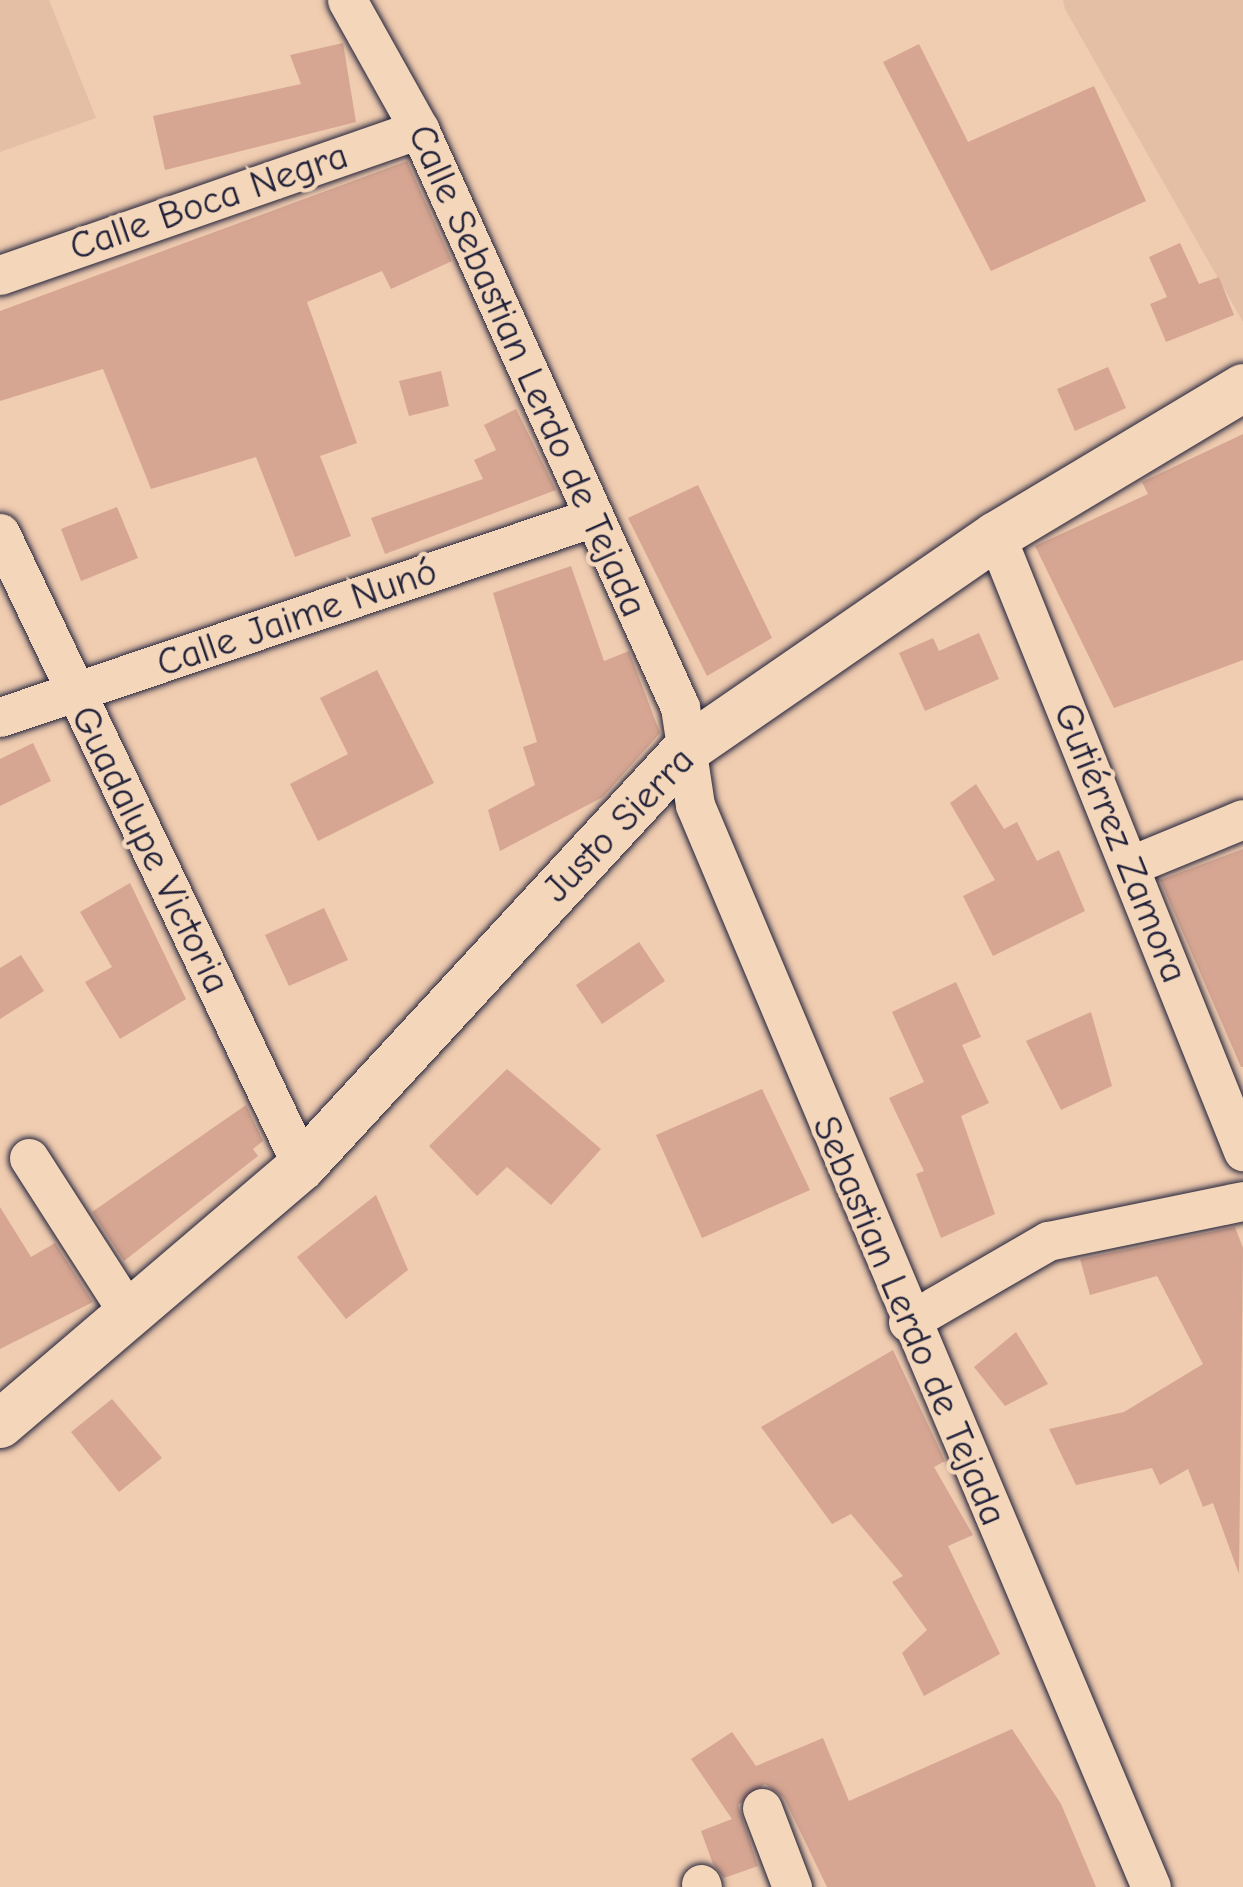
<!DOCTYPE html>
<meta charset="utf-8">
<style>
body{margin:0}
#map{position:relative;width:1243px;height:1887px;overflow:hidden;background:#f0ccb0;font-family:"Comic Neue",sans-serif}
div>[style]{position:absolute}
[style*='--x']{left:calc(var(--x)*1px);top:calc(var(--y)*1px);width:calc(var(--w)*1px);rotate:calc(var(--a)*1deg)}
.built>*{inset:0;background:#e4bea5}
.building>*{inset:0;background:#d6a692}
.roads{filter:drop-shadow(0 0 3px #22223b) drop-shadow(0 0 3px #22223b)}
.minor>*{height:39px;margin:-19.5px;padding:0 19.5px;transform-origin:19.5px;border-radius:19.5px;background:#f4d7ba}
.major>*{height:48px;margin:-24px;padding:0 24px;transform-origin:24px;border-radius:24px;background:#f4d7ba}
span{translate:-50% -50%;white-space:nowrap;text-align:center;line-height:1.15;-webkit-text-stroke:9px #f4d7ba;paint-order:stroke}
.street-label{font-size:39px;color:#22223b}
</style>
<div id="map">
<div class="built">
<i style="clip-path:polygon(0 0,49px 0,96px 118px,0 152px)"></i>
<i style="clip-path:polygon(1063px 0,1243px 0,1243px 322px,1065px 9px)"></i>
</div>
<div class="building">
<i style="clip-path:polygon(343px 43px,356px 122px,165px 170px,153px 116px,301px 84px,290px 55px)"></i>
<i style="clip-path:polygon(919px 44px,968px 142px,1094px 86px,1146px 201px,991px 271px,883px 62px)"></i>
<i style="clip-path:polygon(407px 161px,452px 261px,391px 289px,382px 271px,307px 302px,357px 443px,320px 456px,351px 536px,295px 557px,256px 457px,151px 489px,103px 369px,0 401px,0 311px)"></i>
<i style="clip-path:polygon(1180px 243px,1199px 284px,1219px 277px,1234px 315px,1166px 342px,1150px 304px,1167px 297px,1149px 257px)"></i>
<i style="clip-path:polygon(1108px 367px,1126px 408px,1075px 431px,1057px 389px)"></i>
<i style="clip-path:polygon(441px 371px,449px 406px,409px 416px,399px 381px)"></i>
<i style="clip-path:polygon(516px 409px,556px 490px,385px 554px,371px 518px,483px 479px,474px 460px,496px 450px,484px 425px)"></i>
<i style="clip-path:polygon(1243px 434px,1243px 660px,1114px 708px,1035px 546px,1148px 494px,1142px 482px)"></i>
<i style="clip-path:polygon(698px 485px,772px 638px,707px 676px,628px 518px)"></i>
<i style="clip-path:polygon(117px 507px,138px 558px,81px 581px,61px 529px)"></i>
<i style="clip-path:polygon(571px 566px,604px 661px,629px 651px,660px 733px,603px 797px,500px 851px,488px 810px,535px 785px,523px 747px,537px 742px,493px 593px)"></i>
<i style="clip-path:polygon(979px 633px,999px 679px,925px 711px,899px 653px,933px 638px,939px 651px)"></i>
<i style="clip-path:polygon(377px 670px,434px 783px,318px 841px,290px 784px,348px 754px,320px 698px)"></i>
<i style="clip-path:polygon(33px 743px,51px 781px,0 806px,0 759px)"></i>
<i style="clip-path:polygon(976px 784px,1004px 829px,1017px 822px,1037px 861px,1059px 850px,1085px 911px,993px 956px,963px 896px,995px 880px,950px 803px)"></i>
<i style="clip-path:polygon(1243px 849px,1243px 1067px,1241px 1067px,1160px 880px)"></i>
<i style="clip-path:polygon(130px 883px,186px 999px,120px 1039px,85px 982px,112px 967px,80px 912px)"></i>
<i style="clip-path:polygon(324px 908px,348px 960px,289px 986px,265px 935px)"></i>
<i style="clip-path:polygon(639px 942px,665px 981px,602px 1024px,576px 985px)"></i>
<i style="clip-path:polygon(21px 955px,44px 991px,0 1019px,0 968px)"></i>
<i style="clip-path:polygon(956px 982px,981px 1037px,962px 1045px,989px 1103px,961px 1116px,995px 1214px,941px 1238px,916px 1174px,924px 1171px,889px 1098px,924px 1082px,892px 1012px)"></i>
<i style="clip-path:polygon(1091px 1012px,1112px 1086px,1061px 1110px,1026px 1041px)"></i>
<i style="clip-path:polygon(507px 1069px,601px 1149px,551px 1205px,507px 1167px,477px 1196px,429px 1146px)"></i>
<i style="clip-path:polygon(762px 1089px,810px 1190px,702px 1238px,656px 1135px)"></i>
<i style="clip-path:polygon(246px 1105px,263px 1141px,253px 1149px,258px 1156px,124px 1261px,92px 1212px)"></i>
<i style="clip-path:polygon(376px 1195px,408px 1270px,346px 1319px,297px 1257px)"></i>
<i style="clip-path:polygon(0 1207px,31px 1257px,55px 1243px,93px 1302px,0 1349px)"></i>
<i style="clip-path:polygon(1235px 1227px,1243px 1248px,1239px 1574px,1213px 1503px,1203px 1507px,1188px 1469px,1160px 1485px,1152px 1468px,1076px 1485px,1049px 1429px,1124px 1412px,1203px 1364px,1157px 1276px,1090px 1295px,1080px 1259px)"></i>
<i style="clip-path:polygon(1016px 1332px,1048px 1384px,1005px 1406px,974px 1367px)"></i>
<i style="clip-path:polygon(893px 1350px,945px 1461px,934px 1467px,973px 1535px,948px 1546px,1000px 1654px,924px 1696px,902px 1653px,927px 1630px,892px 1582px,903px 1576px,851px 1514px,832px 1524px,761px 1427px)"></i>
<i style="clip-path:polygon(112px 1399px,162px 1458px,119px 1492px,71px 1432px)"></i>
<i style="clip-path:polygon(1012px 1729px,1061px 1804px,1096px 1887px,827px 1887px,784px 1798px,765px 1784px,738px 1805px,758px 1866px,724px 1878px,713px 1864px,701px 1831px,732px 1819px,691px 1759px,732px 1732px,756px 1766px,823px 1738px,849px 1801px)"></i>
</div>
<div class="roads">
<div class="minor">
<i style="--x:347;--y:0;--w:148;--a:60.8"></i>
<i style="--x:419;--y:129;--w:634;--a:65.7"></i>
<i style="--x:680;--y:707;--w:99;--a:81.3"></i>
<i style="--x:695;--y:805;--w:1174;--a:67.15"></i>
<i style="--x:0;--y:275;--w:444;--a:-19.2"></i>
<i style="--x:0;--y:533;--w:701;--a:64.49"></i>
<i style="--x:996;--y:536;--w:663;--a:68.12"></i>
<i style="--x:0;--y:717;--w:627;--a:-18.61"></i>
<i style="--x:1129;--y:866;--w:123;--a:-22.4"></i>
<i style="--x:29;--y:1158;--w:185;--a:57.3"></i>
<i style="--x:908;--y:1322;--w:162;--a:-30.1"></i>
<i style="--x:1048;--y:1241;--w:199;--a:-11.6"></i>
<i style="--x:762;--y:1808;--w:85;--a:69.2"></i>
<i style="--x:701;--y:1884;--w:3;--a:72"></i>
</div>
<div class="major">
<i style="--x:0;--y:1424;--w:397;--a:-40.5"></i>
<i style="--x:302;--y:1166;--w:568;--a:-47.28"></i>
<i style="--x:687;--y:749;--w:375;--a:-34.6"></i>
<i style="--x:996;--y:536;--w:288;--a:-30.9"></i>
</div>
</div>
<div class="street-label">
<span style="left:209px;top:202px;rotate:-19deg">Calle Boca Negra</span>
<span style="left:527px;top:371px;rotate:66deg">Calle Sebastian Lerdo de Tejada</span>
<span style="left:297px;top:618px;rotate:-19deg">Calle Jaime Nunó</span>
<span style="left:619px;top:825px;rotate:-46deg">Justo Sierra</span>
<span style="left:1120px;top:843px;rotate:68deg">Gutiérrez Zamora</span>
<span style="left:150px;top:850px;rotate:64deg">Guadalupe Victoria</span>
<span style="left:909px;top:1321px;rotate:67deg">Sebastian Lerdo de Tejada</span>
</div>
</div>
